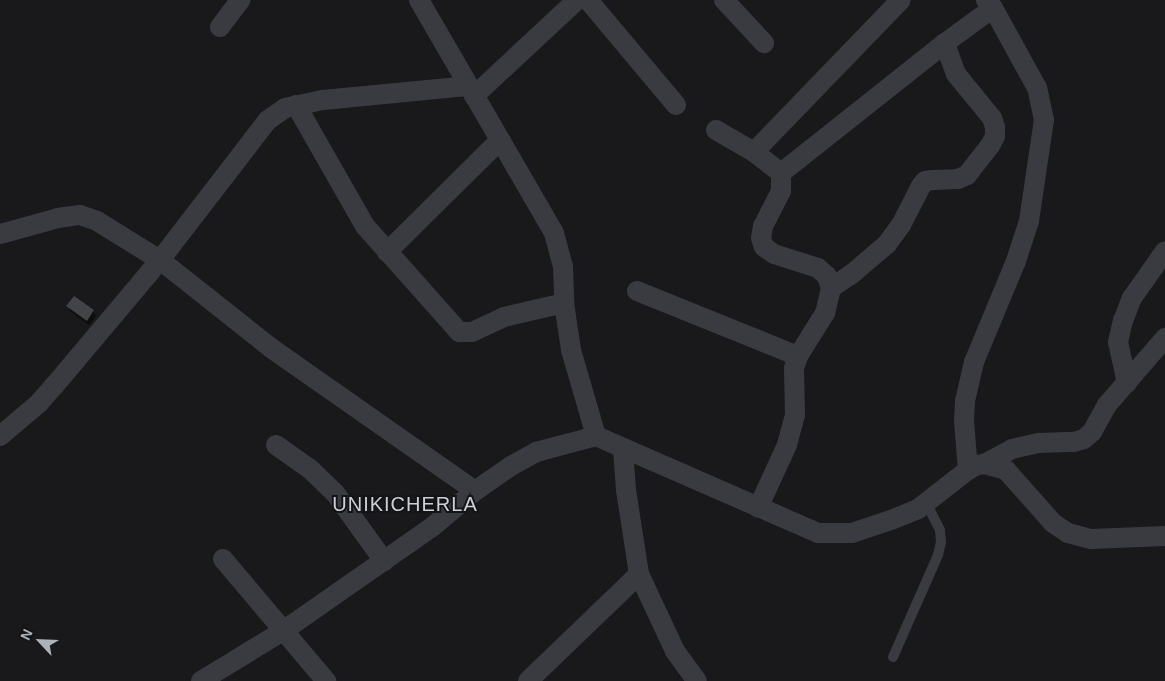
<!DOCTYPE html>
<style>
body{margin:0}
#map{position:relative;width:1165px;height:681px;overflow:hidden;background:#19191b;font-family:Helvetica,sans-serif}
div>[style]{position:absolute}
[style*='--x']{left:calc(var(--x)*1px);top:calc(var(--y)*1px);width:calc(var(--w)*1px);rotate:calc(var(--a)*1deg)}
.shadow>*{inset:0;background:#0007}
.building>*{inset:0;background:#434448}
.lane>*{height:10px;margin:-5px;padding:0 5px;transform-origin:5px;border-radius:5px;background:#393b41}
.street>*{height:20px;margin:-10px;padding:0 10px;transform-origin:10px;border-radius:10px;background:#393b41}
span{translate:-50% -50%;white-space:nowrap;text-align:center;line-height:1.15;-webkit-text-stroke:4px #141416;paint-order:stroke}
.quarter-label{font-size:20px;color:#cbd0d8;letter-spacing:1px}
.north{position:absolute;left:15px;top:616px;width:50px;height:50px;-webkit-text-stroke:4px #141416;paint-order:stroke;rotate:295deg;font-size:14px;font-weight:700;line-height:20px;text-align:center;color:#aab2bc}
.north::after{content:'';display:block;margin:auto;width:18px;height:22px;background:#aab2bc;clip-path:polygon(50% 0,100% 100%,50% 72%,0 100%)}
</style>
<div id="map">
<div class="shadow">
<i style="clip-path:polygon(68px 306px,93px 311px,96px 316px,89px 325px,70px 311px)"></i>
</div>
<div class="building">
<i style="clip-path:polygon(74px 296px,94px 310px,87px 321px,66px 306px)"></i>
</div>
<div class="lane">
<i style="--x:893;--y:657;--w:111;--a:-66.2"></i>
<i style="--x:938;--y:555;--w:13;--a:-77"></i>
<i style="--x:941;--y:542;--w:12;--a:-95"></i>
<i style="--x:940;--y:530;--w:31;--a:-117"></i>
</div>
<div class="street">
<i style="--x:419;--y:0;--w:269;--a:59.9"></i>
<i style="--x:554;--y:233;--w:34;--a:75"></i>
<i style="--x:563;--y:266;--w:37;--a:88"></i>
<i style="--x:564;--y:303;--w:48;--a:81.5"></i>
<i style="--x:571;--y:350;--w:90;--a:73.8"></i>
<i style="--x:596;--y:436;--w:242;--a:23.6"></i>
<i style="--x:818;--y:533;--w:34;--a:0"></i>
<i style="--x:852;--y:533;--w:41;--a:-18.4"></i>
<i style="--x:891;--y:520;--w:29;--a:-22"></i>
<i style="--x:918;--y:509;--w:63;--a:-38"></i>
<i style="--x:968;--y:470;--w:10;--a:-29"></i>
<i style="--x:977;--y:465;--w:7;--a:-8"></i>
<i style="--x:984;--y:464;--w:23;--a:15"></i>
<i style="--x:1006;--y:470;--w:71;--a:48.4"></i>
<i style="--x:1053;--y:523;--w:18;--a:34"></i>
<i style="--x:1068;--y:533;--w:24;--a:15"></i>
<i style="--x:1091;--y:539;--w:74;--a:-2.3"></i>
<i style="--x:588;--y:0;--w:137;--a:50"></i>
<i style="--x:724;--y:0;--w:59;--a:47.1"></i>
<i style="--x:220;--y:27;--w:34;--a:-53"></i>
<i style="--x:474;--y:96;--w:141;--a:-43"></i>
<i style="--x:296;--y:105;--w:139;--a:60.3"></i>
<i style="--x:365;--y:226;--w:142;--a:48.4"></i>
<i style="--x:459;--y:332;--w:13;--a:0"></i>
<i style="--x:472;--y:332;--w:35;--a:-25"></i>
<i style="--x:504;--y:317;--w:62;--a:-13.1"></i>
<i style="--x:716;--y:130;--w:44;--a:30.1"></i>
<i style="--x:754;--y:152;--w:34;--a:38"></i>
<i style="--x:781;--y:173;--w:18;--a:90"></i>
<i style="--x:781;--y:191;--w:39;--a:117"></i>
<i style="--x:763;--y:226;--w:12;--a:99"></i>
<i style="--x:761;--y:238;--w:9;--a:72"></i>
<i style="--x:764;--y:247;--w:12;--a:35"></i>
<i style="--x:774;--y:254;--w:46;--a:17.7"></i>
<i style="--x:818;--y:268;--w:12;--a:42"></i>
<i style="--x:827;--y:276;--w:13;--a:72"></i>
<i style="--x:831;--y:288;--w:26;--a:103"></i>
<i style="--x:825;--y:313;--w:51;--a:122.1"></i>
<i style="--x:798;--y:356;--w:13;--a:108"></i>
<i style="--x:794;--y:368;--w:47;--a:88.8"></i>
<i style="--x:795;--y:415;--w:31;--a:105"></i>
<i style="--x:787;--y:445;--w:69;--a:114.7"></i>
<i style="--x:754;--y:152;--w:211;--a:-46"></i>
<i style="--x:781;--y:173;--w:209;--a:-38.4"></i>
<i style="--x:945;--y:43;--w:59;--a:-36.1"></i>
<i style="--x:0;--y:234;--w:60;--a:-15.4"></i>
<i style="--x:58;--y:218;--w:22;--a:-8"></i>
<i style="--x:80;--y:215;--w:18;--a:19"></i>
<i style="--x:97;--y:221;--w:74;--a:31.8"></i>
<i style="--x:160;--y:260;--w:142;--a:38.4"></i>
<i style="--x:271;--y:348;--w:249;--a:35"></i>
<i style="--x:387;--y:252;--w:159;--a:-44.7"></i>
<i style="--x:831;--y:288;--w:27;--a:-34"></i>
<i style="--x:853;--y:273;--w:45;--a:-40.5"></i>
<i style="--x:887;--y:244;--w:24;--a:-54"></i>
<i style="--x:901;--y:225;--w:44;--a:-62.9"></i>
<i style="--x:921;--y:186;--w:6;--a:-51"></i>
<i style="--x:925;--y:181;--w:8;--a:-7"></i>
<i style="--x:933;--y:180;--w:25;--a:-2"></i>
<i style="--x:958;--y:179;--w:10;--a:-24"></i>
<i style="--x:967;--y:175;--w:37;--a:-52"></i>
<i style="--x:990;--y:146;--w:11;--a:-63"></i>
<i style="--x:995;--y:136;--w:9;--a:-90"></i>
<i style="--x:995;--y:127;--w:9;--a:-108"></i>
<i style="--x:992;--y:118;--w:57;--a:-129.3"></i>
<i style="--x:956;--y:74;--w:33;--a:-110"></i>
<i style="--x:637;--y:291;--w:174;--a:22"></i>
<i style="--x:1127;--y:383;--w:42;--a:-102.4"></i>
<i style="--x:1118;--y:342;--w:22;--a:-77"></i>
<i style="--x:1123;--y:321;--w:25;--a:-69"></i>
<i style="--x:1132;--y:298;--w:57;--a:-54.9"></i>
<i style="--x:0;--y:436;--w:51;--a:-40.2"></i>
<i style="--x:39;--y:403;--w:23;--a:-49"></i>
<i style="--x:54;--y:386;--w:165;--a:-49.9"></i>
<i style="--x:160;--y:260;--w:177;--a:-52.4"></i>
<i style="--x:268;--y:120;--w:21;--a:-35"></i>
<i style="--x:285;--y:108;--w:39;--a:-12"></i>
<i style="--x:323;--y:100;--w:147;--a:-5.5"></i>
<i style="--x:276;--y:445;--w:42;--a:35.2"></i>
<i style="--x:310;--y:469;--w:35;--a:44"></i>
<i style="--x:335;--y:493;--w:84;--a:54.2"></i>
<i style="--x:623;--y:449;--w:41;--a:85.8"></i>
<i style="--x:626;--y:490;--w:85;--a:81.2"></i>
<i style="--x:639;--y:574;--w:85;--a:64.9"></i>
<i style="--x:675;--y:651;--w:37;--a:54"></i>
<i style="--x:984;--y:464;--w:32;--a:-28"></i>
<i style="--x:1012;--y:449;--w:28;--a:-13"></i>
<i style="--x:1039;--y:443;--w:35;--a:-2"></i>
<i style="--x:1074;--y:442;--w:10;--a:-17"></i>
<i style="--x:1084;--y:439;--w:11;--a:-41"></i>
<i style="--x:1092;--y:432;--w:31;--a:-61"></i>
<i style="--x:1107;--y:405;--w:89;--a:-49.1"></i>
<i style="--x:968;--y:470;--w:49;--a:-94.7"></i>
<i style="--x:964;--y:421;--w:20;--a:-87"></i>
<i style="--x:965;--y:401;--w:40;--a:-77"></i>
<i style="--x:974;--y:362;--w:109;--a:-67.4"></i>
<i style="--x:1016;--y:261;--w:42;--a:-72"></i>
<i style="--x:1029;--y:221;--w:102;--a:-81.6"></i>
<i style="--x:1044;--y:120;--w:33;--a:-102"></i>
<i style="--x:1037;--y:88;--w:91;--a:-118.8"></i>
<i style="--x:993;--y:8;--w:11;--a:-131"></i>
<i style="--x:223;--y:559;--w:160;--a:49.8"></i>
<i style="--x:201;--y:681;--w:96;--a:-31.4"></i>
<i style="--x:283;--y:631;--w:182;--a:-34.9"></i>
<i style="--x:432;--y:527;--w:56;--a:-39.9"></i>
<i style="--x:475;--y:491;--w:44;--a:-34.8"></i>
<i style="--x:511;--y:466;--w:29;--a:-29"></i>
<i style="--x:536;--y:452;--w:62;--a:-14.9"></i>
<i style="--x:528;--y:681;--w:154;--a:-43.9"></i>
</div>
<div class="quarter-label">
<span style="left:405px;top:504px">UNIKICHERLA</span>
</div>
<div class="north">N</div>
</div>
